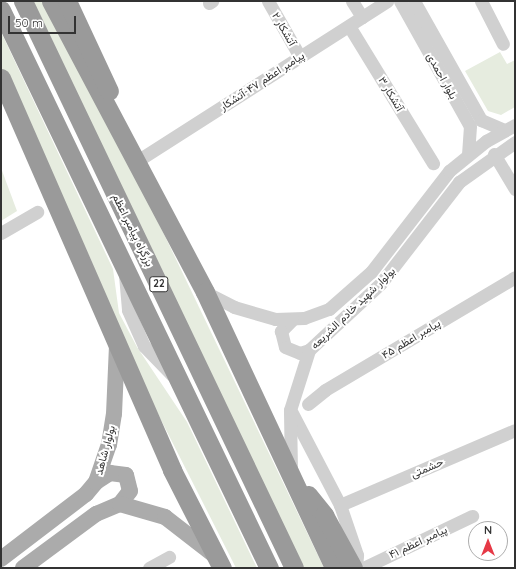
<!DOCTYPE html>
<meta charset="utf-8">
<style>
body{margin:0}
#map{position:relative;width:516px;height:569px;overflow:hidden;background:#fff;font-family:Quicksand,Vazirmatn,sans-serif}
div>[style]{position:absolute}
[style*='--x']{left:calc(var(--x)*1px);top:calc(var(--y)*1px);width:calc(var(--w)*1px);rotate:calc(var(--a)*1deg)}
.green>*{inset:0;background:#e6ecdf}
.minor>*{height:13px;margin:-6.5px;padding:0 6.5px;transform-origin:6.5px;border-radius:6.5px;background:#d0d0d0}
.major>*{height:16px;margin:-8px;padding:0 8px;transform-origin:8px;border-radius:8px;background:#ababab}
.highway>*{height:19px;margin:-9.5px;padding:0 9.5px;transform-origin:9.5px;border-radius:9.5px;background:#9a9a9a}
span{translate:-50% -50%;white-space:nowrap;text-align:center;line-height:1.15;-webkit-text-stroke:4px #fff;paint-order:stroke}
.shield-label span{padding:1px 3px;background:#fff;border:1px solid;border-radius:3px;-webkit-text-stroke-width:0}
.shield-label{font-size:10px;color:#333;font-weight:700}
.street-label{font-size:11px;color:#333}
.frame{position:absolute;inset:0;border:2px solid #333;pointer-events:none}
.north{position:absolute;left:468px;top:521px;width:40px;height:40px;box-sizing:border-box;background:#fff;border:1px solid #adadad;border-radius:50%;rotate:0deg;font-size:11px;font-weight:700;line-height:16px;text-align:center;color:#333}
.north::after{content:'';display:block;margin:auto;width:14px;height:18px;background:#e63946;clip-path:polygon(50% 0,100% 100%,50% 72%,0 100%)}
.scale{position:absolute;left:8px;top:16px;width:68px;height:18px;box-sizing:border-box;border:2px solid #333;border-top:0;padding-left:5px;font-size:12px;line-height:14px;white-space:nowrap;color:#333;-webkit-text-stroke:3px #fff;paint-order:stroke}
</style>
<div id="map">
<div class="green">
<i style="clip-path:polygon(30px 1px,43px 1px,128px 159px,324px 568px,303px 568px)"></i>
<i style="clip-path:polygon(1px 32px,113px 269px,119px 313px,137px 347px,187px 422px,257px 568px,236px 568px,122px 343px,91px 260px,1px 72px)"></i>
<i style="clip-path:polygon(500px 52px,507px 64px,515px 60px,515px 107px,501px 115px,488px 111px,465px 71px)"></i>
<i style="clip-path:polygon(1px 168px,17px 211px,1px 221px)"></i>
</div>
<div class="minor">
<i style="--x:268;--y:1;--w:64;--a:60.3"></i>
<i style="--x:352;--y:1;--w:19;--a:58"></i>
<i style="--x:400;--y:1;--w:143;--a:60.8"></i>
<i style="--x:470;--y:126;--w:29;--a:94"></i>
<i style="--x:414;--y:1;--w:137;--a:60.6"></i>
<i style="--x:481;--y:120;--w:26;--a:23"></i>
<i style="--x:481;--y:1;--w:48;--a:62.9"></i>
<i style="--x:209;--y:3;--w:4;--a:-34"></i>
<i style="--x:349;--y:26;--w:161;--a:58.5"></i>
<i style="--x:494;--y:154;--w:41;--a:59"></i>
<i style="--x:137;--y:161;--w:297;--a:-32.6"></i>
<i style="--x:1;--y:233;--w:42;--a:-30.3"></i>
<i style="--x:125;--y:275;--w:35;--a:85"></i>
<i style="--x:128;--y:310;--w:39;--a:66"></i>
<i style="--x:144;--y:346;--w:40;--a:46"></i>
<i style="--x:205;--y:292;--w:33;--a:27"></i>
<i style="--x:234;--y:307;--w:43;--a:16.3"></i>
<i style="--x:275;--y:319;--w:29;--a:-2"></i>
<i style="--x:304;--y:318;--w:27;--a:-20"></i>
<i style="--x:329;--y:309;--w:56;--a:-41.4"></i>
<i style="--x:371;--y:272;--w:128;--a:-52.3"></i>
<i style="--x:449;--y:171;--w:48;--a:-39"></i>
<i style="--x:486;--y:141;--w:33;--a:-29"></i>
<i style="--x:292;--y:320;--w:16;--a:135"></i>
<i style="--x:281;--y:331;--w:16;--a:76"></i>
<i style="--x:285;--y:347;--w:16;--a:22"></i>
<i style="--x:300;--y:353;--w:9;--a:-18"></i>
<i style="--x:308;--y:404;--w:22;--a:-39"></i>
<i style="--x:325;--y:390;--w:221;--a:-30.7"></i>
<i style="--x:292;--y:413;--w:104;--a:62.4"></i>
<i style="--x:340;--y:505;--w:53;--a:71.2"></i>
<i style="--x:357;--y:555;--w:13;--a:94"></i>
<i style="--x:291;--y:470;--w:60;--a:-91"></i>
<i style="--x:290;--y:410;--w:63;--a:-72.4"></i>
<i style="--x:309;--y:350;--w:98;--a:-42.9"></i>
<i style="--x:381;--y:283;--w:128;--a:-52.3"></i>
<i style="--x:459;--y:182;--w:69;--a:-35.5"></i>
<i style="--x:340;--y:505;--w:190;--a:-23.2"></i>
<i style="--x:149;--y:568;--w:23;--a:-29"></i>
<i style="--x:363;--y:568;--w:121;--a:-25.5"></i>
</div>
<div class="major">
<i style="--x:96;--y:482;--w:17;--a:-33"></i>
<i style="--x:110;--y:473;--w:16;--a:7"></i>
<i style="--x:126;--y:475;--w:16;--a:76"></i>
<i style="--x:130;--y:491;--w:16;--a:128"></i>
<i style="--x:1;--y:559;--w:107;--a:-37.4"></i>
<i style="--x:86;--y:494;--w:16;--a:-50"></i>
<i style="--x:96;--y:482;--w:39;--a:-71"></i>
<i style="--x:109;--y:445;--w:31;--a:-81"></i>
<i style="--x:114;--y:414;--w:69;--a:-87.5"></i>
<i style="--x:23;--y:568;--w:91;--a:-36.5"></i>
<i style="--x:96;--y:514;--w:26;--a:-23"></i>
<i style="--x:120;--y:504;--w:47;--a:16.1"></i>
<i style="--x:165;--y:517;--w:62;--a:37.8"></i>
</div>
<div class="highway">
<i style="--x:23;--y:1;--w:628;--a:64.45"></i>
<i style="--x:51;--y:1;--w:329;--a:62.1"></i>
<i style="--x:205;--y:292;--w:305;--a:64.9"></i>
<i style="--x:67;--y:1;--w:99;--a:65"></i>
<i style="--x:1;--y:10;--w:619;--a:64.35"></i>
<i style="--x:1;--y:78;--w:428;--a:66.4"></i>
<i style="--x:172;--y:470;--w:110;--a:63"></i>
<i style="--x:308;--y:495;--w:26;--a:51"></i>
<i style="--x:324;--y:515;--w:60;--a:61.3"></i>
</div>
<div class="shield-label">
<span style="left:159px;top:284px">22</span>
</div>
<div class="street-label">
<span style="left:284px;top:29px;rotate:60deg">آتشکار ۲</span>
<span style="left:442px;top:76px;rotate:61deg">بلوار احمدی</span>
<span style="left:262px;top:81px;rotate:-33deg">پیامبر اعظم ۴۷-آتشکار</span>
<span style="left:391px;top:94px;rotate:59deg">آتشکار ۳</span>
<span style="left:133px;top:230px;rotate:64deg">بزرگراه پیامبر اعظم</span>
<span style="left:353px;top:308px;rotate:-44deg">بولوار شهید خادم الشریعه</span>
<span style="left:411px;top:339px;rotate:-31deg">پیامبر اعظم ۴۵</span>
<span style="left:105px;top:450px;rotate:-75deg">بولوار شاهد</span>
<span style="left:427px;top:468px;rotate:-23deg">حشمتی</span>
<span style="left:418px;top:542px;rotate:-25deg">پیامبر اعظم ۴۱</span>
</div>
<div class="frame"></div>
<div class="north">N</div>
<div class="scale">50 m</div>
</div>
